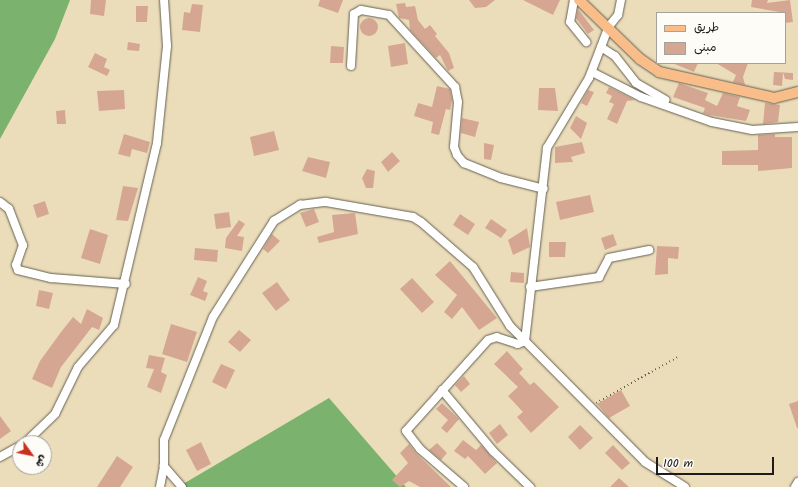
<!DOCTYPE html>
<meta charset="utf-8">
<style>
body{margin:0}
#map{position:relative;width:798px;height:487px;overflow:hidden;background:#ecddba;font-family:Kalam,"Playpen Sans Arabic",sans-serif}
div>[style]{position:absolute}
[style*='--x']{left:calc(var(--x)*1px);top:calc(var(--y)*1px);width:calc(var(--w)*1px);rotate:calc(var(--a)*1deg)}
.forest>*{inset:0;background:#7bb26e}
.building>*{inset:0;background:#d5a792}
.round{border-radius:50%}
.path>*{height:1.5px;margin-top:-0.75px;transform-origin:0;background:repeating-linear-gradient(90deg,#656053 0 1px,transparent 0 4px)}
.roads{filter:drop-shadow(0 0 1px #656053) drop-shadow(0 0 1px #656053)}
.minor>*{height:8px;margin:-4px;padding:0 4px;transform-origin:4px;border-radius:4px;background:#fff}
.major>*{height:10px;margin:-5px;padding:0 5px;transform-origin:5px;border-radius:5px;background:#f8bd89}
span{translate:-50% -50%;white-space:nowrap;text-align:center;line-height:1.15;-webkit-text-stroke:3.5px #fdfcf7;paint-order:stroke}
.legend{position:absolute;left:656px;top:12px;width:130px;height:52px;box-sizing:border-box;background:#fdfcf7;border:1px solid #a3a29f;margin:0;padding:5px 7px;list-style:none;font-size:12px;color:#1c1c1c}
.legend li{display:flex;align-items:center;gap:8px;height:20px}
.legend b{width:20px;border:1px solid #a3a29f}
.north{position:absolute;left:12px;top:435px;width:40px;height:40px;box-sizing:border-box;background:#fdfcf7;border:1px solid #a3a29f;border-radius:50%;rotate:123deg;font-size:11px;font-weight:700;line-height:16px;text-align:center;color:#1c1c1c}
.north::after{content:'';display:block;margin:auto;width:14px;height:18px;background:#c8321e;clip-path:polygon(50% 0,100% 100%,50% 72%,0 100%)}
.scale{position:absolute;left:656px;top:457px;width:118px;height:18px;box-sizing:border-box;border:2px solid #1c1c1c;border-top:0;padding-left:5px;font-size:12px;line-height:14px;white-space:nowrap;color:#1c1c1c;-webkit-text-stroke:3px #fdfcf7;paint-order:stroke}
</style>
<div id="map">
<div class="forest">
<i style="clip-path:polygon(0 0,70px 0,55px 39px,0 139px)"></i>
<i style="clip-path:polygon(329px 398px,406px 487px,178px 487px)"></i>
</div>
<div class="building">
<i style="clip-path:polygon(91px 0,106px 0,104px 16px,90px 14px)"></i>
<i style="clip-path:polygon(320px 0,343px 0,338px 13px,318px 6px)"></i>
<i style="clip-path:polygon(469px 0,495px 0,486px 7px,475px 8px)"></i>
<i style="clip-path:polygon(523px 0,560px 0,553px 15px)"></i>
<i style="clip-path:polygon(752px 0,768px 0,767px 3px,790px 0,793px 22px,785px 23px,785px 13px,751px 7px)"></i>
<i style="clip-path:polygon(405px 3px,406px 7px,415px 6px,418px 20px,425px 29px,430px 25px,437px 34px,435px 36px,449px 53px,454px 68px,448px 71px,440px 55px,436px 58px,410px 30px,409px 20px,399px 18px,396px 4px)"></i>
<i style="clip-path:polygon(192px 4px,203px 5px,200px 32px,182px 30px,184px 12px,190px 13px)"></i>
<i style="clip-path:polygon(136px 6px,148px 6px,147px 22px,136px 22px)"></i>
<i style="clip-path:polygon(578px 9px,594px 30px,588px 34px,576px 18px)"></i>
<i class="round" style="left:360px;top:18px;width:18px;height:18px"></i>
<i style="clip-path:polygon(128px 42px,140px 44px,139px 51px,127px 50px)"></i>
<i style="clip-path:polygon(405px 43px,408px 64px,391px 67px,388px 46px)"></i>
<i style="clip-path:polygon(331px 46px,344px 47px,343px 63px,330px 63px)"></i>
<i style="clip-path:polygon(95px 53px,107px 59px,104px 67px,110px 70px,107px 76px,88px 67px)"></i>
<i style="clip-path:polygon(672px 63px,698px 63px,694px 72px)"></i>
<i style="clip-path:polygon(716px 63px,748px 63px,743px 77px,745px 85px,733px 82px,736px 75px)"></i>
<i style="clip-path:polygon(774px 72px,793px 73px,793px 80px,785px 79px,783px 72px,782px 86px,773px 85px)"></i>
<i style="clip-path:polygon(679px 83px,708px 93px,705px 100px,717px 106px,723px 93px,740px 97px,737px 106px,750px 110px,746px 121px,709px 115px,703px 113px,705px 108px,673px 97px)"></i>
<i style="clip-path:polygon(437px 86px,450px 89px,452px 100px,450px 110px,446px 109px,439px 135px,431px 133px,433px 122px,414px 116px,418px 103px,432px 107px)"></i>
<i style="clip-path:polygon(609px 87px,635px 100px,627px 101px,617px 124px,607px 119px,614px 104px,609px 102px,612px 96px,606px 93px)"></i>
<i style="clip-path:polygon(539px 88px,555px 88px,558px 111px,538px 110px)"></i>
<i style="clip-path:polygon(124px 90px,125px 109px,99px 111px,97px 91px)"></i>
<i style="clip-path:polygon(588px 90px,594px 92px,587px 106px,581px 103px)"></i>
<i style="clip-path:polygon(765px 103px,780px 105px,778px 122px,763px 124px)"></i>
<i style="clip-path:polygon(65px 110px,66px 124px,57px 124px,56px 111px)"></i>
<i style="clip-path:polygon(576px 116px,587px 123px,581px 139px,570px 128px)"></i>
<i style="clip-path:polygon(462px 118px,479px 122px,475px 137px,461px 133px)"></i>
<i style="clip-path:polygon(274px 131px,279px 150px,254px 156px,250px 137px)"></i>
<i style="clip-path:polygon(124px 134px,150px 142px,147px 153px,132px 149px,130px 157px,118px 154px)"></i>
<i style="clip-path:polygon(775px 134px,775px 137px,792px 137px,792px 168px,758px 171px,758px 165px,722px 165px,722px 151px,758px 150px,758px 135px)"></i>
<i style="clip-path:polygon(582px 142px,585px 153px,571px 157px,573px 162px,555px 163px,555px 147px)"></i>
<i style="clip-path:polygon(484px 143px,494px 145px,491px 160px,484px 159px)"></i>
<i style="clip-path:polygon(392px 152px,400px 161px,388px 172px,381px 162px)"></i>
<i style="clip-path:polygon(308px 157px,330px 162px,326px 178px,302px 171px)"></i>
<i style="clip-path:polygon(367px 169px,375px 171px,373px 188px,366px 188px,362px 178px)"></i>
<i style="clip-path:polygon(123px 186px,138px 188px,128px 221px,116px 220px)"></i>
<i style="clip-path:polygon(590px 195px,594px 212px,560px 220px,556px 202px)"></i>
<i style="clip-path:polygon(45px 201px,49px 214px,37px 218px,33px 205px)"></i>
<i style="clip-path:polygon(314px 209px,319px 222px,306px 227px,300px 213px)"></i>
<i style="clip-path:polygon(229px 212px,231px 227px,216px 229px,214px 214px)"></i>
<i style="clip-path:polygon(355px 213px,358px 234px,319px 243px,317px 237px,334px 232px,332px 215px)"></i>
<i style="clip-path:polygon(460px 214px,475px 224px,468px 235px,453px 225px)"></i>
<i style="clip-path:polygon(491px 219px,507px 230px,501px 238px,485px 228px)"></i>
<i style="clip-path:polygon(239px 220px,245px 224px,237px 236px,244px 237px,242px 251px,225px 248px,226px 238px)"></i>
<i style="clip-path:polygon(527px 228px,530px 247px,513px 255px,508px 240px)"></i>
<i style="clip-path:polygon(90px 229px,108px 235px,100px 264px,81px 258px)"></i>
<i style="clip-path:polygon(272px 234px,280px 241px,268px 253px,263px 249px)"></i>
<i style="clip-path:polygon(613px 234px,617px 245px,605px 250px,601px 238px)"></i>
<i style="clip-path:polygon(549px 242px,566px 242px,565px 257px,549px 257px)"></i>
<i style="clip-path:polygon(657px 246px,679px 247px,678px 259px,668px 258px,668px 274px,655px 275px)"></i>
<i style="clip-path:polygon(195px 248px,218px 250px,217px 262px,194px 260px)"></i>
<i style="clip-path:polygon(450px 261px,497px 318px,479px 330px,462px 307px,452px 319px,444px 312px,457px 295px,435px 275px)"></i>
<i style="clip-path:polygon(511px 272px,524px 273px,524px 283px,510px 282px)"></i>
<i style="clip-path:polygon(198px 277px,207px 281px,203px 291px,208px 293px,205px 301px,190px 295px)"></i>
<i style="clip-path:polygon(412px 278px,434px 302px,422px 313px,400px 289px)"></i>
<i style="clip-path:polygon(277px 282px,290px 300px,276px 311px,262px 293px)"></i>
<i style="clip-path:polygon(39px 290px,53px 293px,49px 309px,36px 306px)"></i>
<i style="clip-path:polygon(87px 309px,103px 318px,99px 330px,92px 327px,61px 367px,52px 388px,32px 379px,40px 361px,61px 332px,73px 317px,81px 324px)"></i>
<i style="clip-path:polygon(171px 324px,197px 332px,187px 362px,162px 354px)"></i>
<i style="clip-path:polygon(239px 330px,251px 340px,240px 352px,228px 342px)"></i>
<i style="clip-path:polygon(507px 351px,523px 369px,519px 373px,530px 385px,534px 382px,559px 407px,531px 433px,517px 417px,523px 412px,508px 396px,518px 387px,494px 364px)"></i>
<i style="clip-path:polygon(149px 355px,165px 358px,161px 372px,167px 375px,161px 393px,147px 387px,154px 369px,146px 368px)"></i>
<i style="clip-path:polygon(221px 364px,235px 370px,226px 389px,212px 382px)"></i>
<i style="clip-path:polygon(464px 376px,470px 384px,461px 392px,455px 385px)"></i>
<i style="clip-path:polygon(621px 390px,630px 406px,609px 418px,597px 404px)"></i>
<i style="clip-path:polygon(798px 401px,798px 428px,797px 428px,789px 404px)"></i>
<i style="clip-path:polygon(442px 403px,459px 419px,447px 433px,441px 428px,448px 420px,436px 409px)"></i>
<i style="clip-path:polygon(0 416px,11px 431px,0 439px)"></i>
<i style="clip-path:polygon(500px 424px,508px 435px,497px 444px,489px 433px)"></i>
<i style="clip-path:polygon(580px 425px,593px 438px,580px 450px,568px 437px)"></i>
<i style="clip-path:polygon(463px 440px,476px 450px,481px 445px,497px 463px,485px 474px,468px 456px,465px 459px,454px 451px)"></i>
<i style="clip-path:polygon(201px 442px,211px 464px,197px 471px,186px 450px)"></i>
<i style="clip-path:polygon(437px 443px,447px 453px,441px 460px,429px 450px)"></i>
<i style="clip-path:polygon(409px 444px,416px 453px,451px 487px,420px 487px,409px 481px,400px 487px,392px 480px,408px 463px,400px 453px)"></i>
<i style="clip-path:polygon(613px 445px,630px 463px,622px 470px,605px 453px)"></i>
<i style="clip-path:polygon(117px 456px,133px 467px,120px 487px,97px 487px)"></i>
<i style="clip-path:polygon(619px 478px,629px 487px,610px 487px)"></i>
</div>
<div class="path">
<i style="--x:596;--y:403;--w:94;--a:-29.3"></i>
</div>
<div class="roads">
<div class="minor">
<i style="--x:574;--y:0;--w:22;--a:100"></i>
<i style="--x:570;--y:22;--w:26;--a:51"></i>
<i style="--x:621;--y:0;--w:15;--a:101"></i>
<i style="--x:618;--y:15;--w:14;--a:129"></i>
<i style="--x:609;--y:26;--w:56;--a:111"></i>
<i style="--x:589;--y:78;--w:82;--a:121"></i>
<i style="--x:547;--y:148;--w:194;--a:96.5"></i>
<i style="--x:525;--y:341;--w:170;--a:45.2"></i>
<i style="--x:645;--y:462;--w:47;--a:32"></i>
<i style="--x:601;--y:47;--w:17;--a:33"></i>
<i style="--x:615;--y:56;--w:34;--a:52"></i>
<i style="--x:636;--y:83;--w:34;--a:30"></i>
<i style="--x:351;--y:66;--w:52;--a:-86.7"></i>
<i style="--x:354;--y:14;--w:8;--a:-30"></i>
<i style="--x:361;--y:10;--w:28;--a:10"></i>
<i style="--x:389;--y:15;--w:98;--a:47.5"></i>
<i style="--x:455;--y:87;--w:15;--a:79"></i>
<i style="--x:458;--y:102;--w:45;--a:95.1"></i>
<i style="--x:454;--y:147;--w:9;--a:69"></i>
<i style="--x:457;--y:155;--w:11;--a:49"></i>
<i style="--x:464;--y:163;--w:40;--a:22"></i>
<i style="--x:501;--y:178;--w:44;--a:14.3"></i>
<i style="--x:592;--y:72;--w:55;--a:27"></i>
<i style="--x:641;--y:97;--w:75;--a:19.4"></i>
<i style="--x:712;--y:122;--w:41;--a:11.3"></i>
<i style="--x:752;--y:130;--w:46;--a:-3.7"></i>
<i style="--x:0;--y:202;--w:11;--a:38"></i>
<i style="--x:9;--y:209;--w:39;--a:69"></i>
<i style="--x:23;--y:245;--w:21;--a:109"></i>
<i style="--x:16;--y:265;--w:5;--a:68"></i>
<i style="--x:18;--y:270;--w:34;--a:14"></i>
<i style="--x:51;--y:278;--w:75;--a:4.6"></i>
<i style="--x:530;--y:287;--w:70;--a:-8.2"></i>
<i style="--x:599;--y:277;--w:21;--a:-62"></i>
<i style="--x:609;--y:258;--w:41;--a:-11.3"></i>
<i style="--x:442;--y:390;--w:80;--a:50.1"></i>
<i style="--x:493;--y:451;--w:52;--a:44.2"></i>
<i style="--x:25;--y:443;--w:42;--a:-44"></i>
<i style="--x:55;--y:414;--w:52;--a:-63.9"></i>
<i style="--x:78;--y:367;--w:55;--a:-49.4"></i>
<i style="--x:114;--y:325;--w:187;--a:-76.7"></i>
<i style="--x:157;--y:143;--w:98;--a:-84.1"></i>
<i style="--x:167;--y:46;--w:46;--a:-93.7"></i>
<i style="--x:0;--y:457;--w:23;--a:-29"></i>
<i style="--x:160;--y:487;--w:21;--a:-79"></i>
<i style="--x:182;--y:487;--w:28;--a:-131"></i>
<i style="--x:164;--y:466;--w:26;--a:-90"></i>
<i style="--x:164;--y:440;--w:132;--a:-68.3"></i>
<i style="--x:213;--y:317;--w:114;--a:-57.6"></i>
<i style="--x:274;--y:221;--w:31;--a:-32"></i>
<i style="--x:300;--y:205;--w:26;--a:-7"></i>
<i style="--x:326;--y:202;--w:88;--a:9.8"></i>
<i style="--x:413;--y:217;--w:9;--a:32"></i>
<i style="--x:421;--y:222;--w:69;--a:40.9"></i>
<i style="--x:473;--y:267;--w:70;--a:57.9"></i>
<i style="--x:510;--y:326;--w:21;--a:45"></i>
<i style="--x:525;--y:341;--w:8;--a:157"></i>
<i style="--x:518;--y:344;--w:22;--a:-162"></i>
<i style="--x:497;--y:337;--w:9;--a:162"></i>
<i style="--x:488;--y:340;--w:122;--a:132"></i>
<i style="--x:406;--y:431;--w:23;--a:52"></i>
<i style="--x:420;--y:449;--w:58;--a:40.8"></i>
<i style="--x:795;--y:487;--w:6;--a:-59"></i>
</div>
<div class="major">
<i style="--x:579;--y:0;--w:85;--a:44"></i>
<i style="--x:640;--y:59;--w:23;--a:34"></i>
<i style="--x:659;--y:72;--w:118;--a:12.7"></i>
<i style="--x:774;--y:98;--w:25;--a:-14"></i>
</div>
</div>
<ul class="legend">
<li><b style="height:5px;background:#f8bd89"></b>طريق</li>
<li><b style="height:11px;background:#d5a792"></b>مبنى</li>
</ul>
<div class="north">ش</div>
<div class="scale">100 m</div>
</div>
